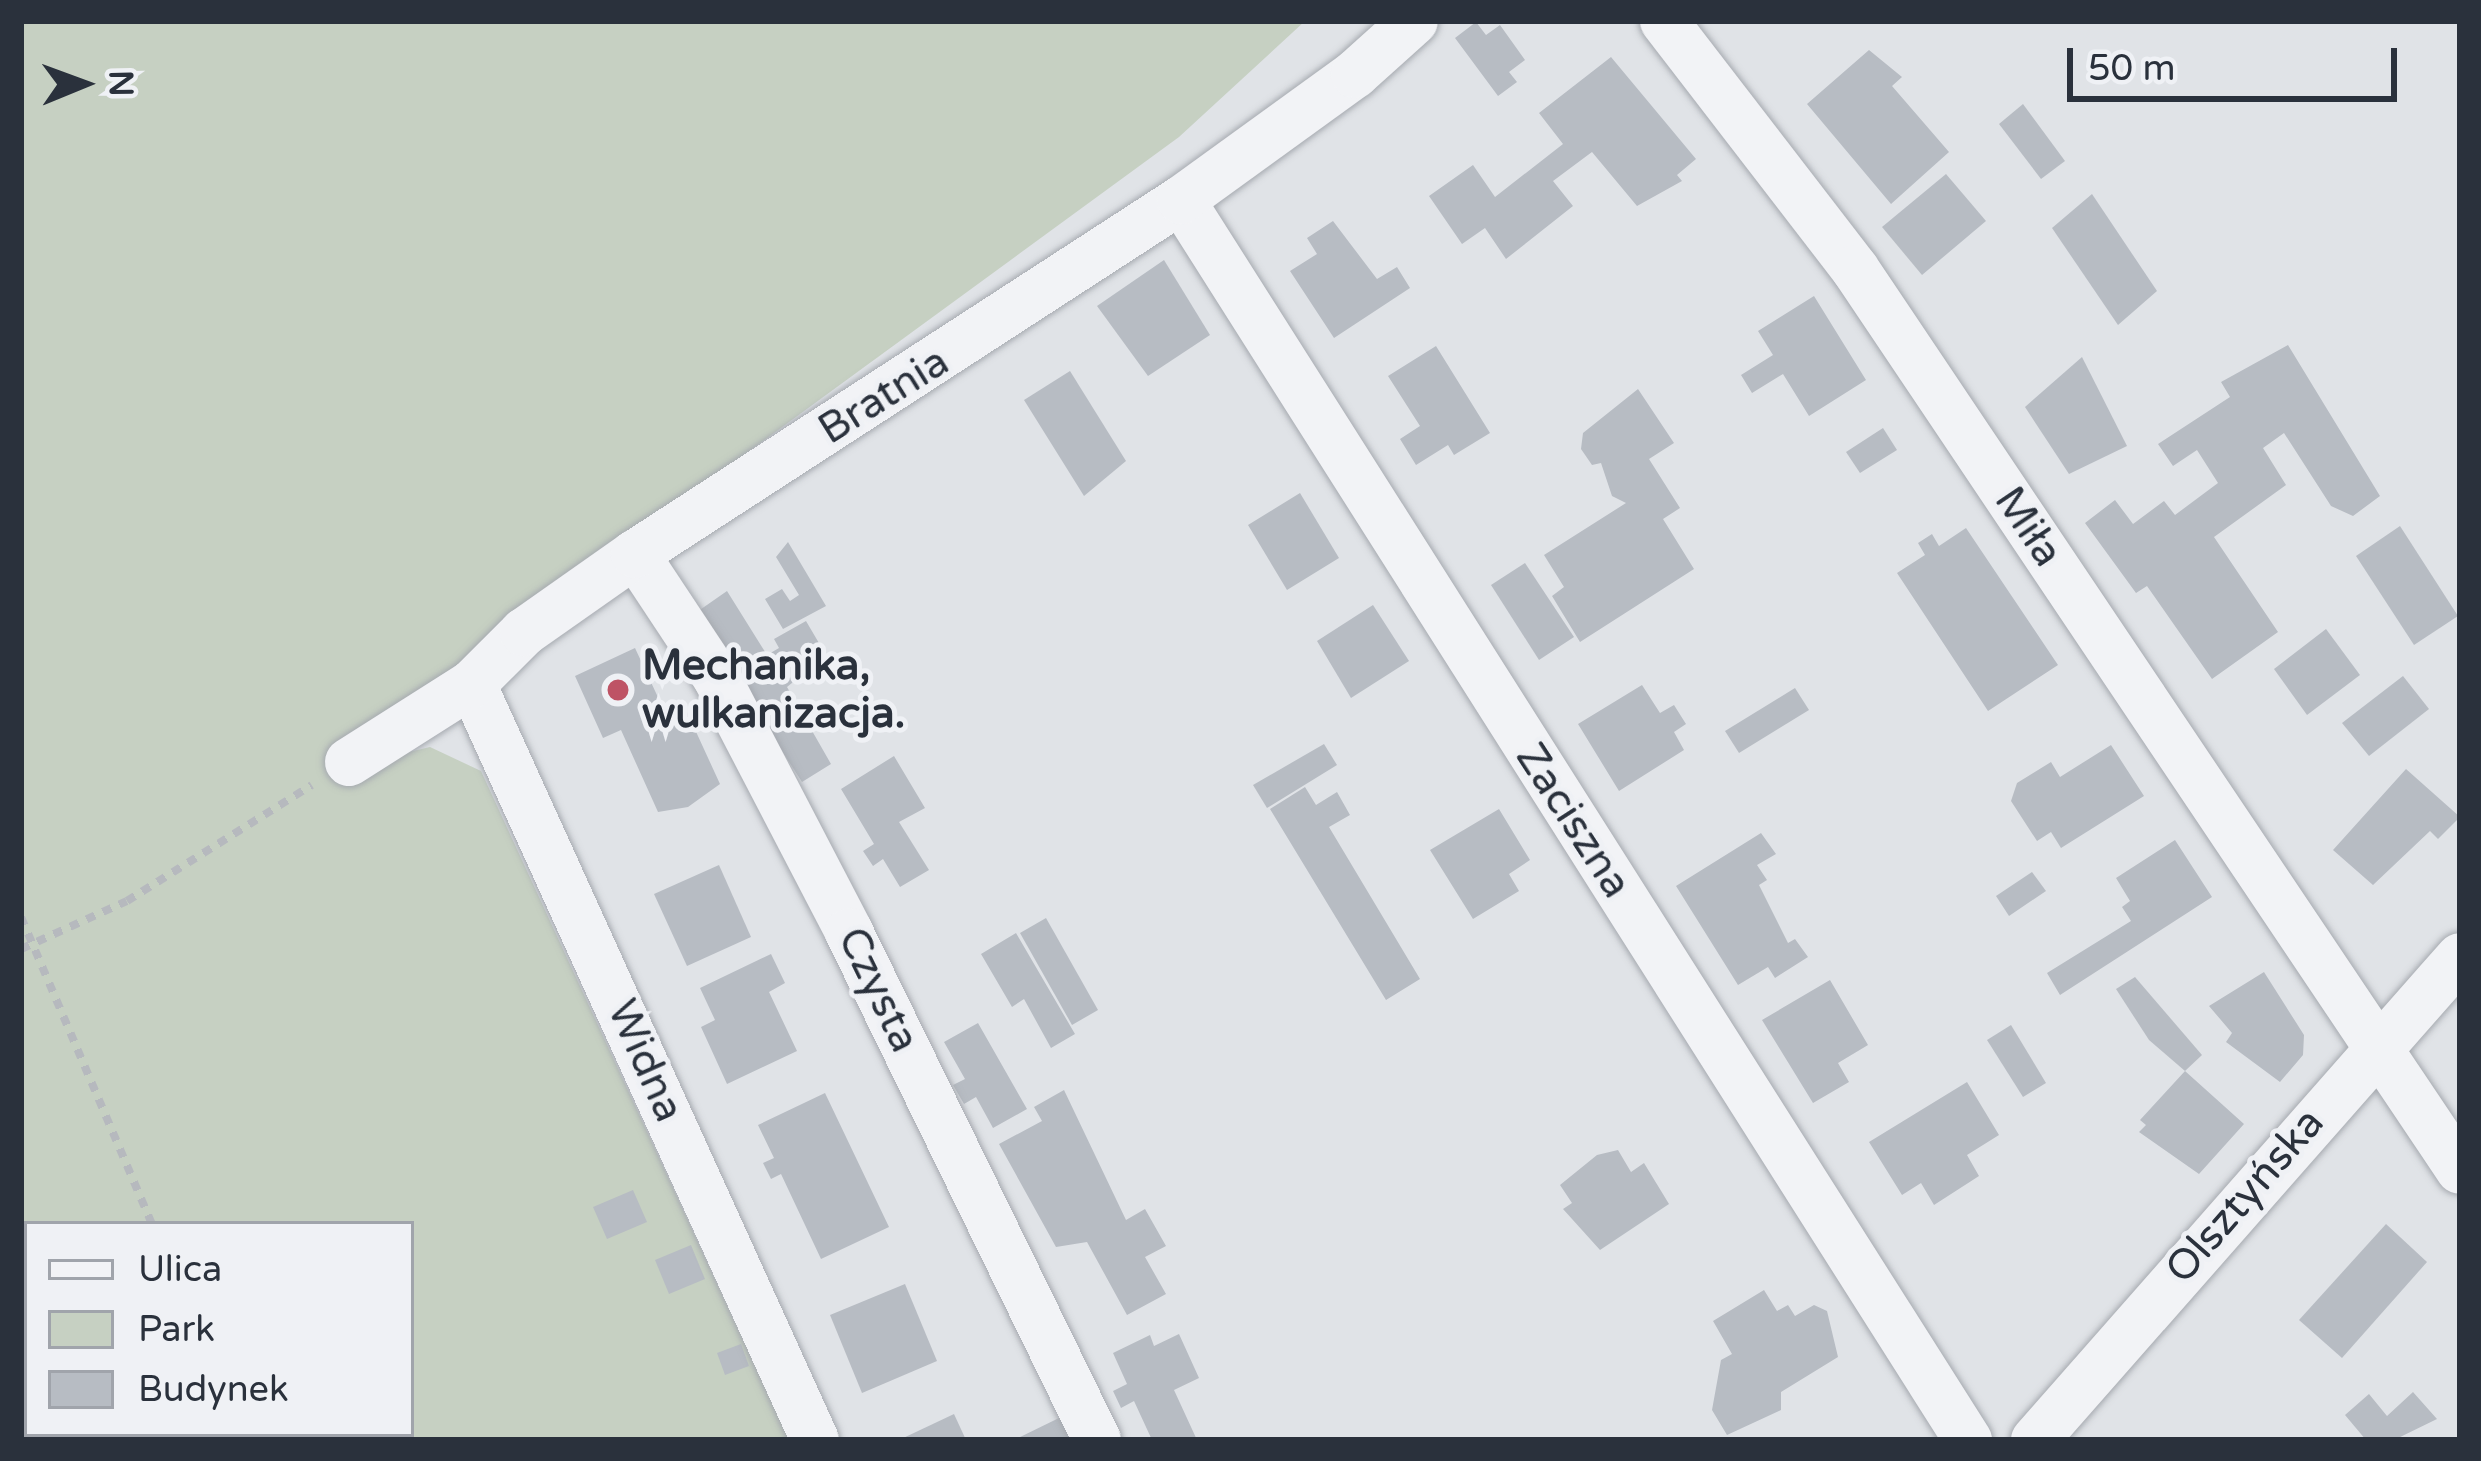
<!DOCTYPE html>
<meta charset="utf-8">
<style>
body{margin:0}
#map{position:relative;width:2481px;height:1461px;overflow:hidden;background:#e0e3e7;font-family:"Varela Round",sans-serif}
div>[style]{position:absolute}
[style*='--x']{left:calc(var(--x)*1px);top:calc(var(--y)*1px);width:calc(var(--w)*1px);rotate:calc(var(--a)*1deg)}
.green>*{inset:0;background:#c6d0c2}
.building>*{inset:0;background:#b7bcc3}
.path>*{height:8px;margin-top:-4px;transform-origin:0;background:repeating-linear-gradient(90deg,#b6b9be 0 9px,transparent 0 18px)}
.roads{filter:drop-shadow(0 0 3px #a6aab0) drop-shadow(0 0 3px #a6aab0)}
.street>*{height:48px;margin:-24px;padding:0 24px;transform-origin:24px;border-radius:24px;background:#f2f3f6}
.dots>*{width:33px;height:33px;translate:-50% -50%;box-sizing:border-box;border:6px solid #eff1f5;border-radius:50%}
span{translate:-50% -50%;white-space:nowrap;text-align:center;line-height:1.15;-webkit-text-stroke:10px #eff1f5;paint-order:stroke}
.street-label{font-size:42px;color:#2a313c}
.poi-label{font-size:42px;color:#2a313c;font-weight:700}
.left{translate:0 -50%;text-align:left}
.frame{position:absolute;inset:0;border:24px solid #2a313c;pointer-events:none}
.legend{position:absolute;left:24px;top:1221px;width:390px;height:216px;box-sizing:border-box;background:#eff1f5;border:3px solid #a0a4ab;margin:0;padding:15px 21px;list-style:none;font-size:36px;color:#2a313c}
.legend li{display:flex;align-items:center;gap:24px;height:60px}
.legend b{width:60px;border:3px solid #a0a4ab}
.north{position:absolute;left:24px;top:24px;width:120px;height:120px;-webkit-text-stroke:9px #eff1f5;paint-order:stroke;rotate:89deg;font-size:33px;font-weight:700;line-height:48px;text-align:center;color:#2a313c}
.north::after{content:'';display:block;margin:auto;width:42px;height:54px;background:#2a313c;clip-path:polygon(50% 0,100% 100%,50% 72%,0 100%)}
.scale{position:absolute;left:2067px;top:48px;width:330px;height:54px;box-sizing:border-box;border:6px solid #2a313c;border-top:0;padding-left:15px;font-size:36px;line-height:42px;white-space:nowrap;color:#2a313c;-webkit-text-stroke:9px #eff1f5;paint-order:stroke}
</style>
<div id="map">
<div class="green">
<i style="clip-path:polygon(evenodd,21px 21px,1305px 21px,1179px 137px,570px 582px,375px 760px,430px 747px,481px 771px,789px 1440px,21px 1440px,21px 21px,27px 1224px,411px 1224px,411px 1434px,27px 1434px,27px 1224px)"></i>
</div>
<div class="building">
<i style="clip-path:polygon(1476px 22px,1486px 35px,1500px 25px,1525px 60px,1509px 72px,1517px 82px,1498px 96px,1455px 38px)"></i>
<i style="clip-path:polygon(1869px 50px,1902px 77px,1892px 86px,1949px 152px,1891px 204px,1807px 104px)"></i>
<i style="clip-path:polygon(1611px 57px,1696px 159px,1677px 175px,1682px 181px,1637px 206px,1592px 152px,1553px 181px,1573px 206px,1506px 259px,1485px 228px,1462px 244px,1429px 196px,1473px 165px,1495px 197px,1563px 144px,1539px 113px)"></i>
<i style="clip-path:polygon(2023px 104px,2065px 161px,2041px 179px,1999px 124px)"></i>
<i style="clip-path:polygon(1946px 174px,1986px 221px,1922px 275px,1882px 227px)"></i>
<i style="clip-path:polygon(2092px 194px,2157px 291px,2118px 325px,2052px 228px)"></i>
<i style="clip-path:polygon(1333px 221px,1377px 279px,1397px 267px,1410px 288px,1334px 338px,1290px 271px,1317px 254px,1307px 238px)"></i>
<i style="clip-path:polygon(1164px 260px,1210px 335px,1148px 376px,1097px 306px)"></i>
<i style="clip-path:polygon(1814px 296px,1866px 380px,1809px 416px,1783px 374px,1752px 393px,1741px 375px,1773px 355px,1758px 331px)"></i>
<i style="clip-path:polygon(2288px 345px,2380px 496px,2353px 516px,2331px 506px,2284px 433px,2263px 448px,2286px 485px,2214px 537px,2278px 632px,2212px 679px,2147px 586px,2136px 593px,2085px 523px,2115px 500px,2133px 524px,2164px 501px,2175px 515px,2218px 483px,2197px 450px,2173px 466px,2158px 444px,2230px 397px,2221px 382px)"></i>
<i style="clip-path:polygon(1436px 346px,1490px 433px,1454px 455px,1448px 445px,1416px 465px,1400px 439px,1420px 426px,1388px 376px)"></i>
<i style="clip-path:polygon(2082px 357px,2127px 446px,2069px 474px,2025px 407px)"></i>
<i style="clip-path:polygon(1070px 371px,1126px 461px,1084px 496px,1024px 400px)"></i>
<i style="clip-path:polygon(1638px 389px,1674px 443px,1649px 459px,1680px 508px,1663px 519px,1694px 569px,1580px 642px,1552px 596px,1564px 587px,1544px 555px,1626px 503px,1612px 496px,1601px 463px,1592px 465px,1581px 449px,1583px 433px)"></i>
<i style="clip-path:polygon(1883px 428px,1897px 450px,1860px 473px,1846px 452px)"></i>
<i style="clip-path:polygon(1300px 493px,1339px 558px,1287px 590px,1248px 525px)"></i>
<i style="clip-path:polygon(2400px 526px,2458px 616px,2414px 645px,2356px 556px)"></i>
<i style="clip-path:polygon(1966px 528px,2058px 665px,1988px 711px,1897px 573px,1925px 555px,1918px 543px,1932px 534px,1939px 546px)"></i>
<i style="clip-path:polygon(788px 542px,826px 606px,783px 629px,765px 599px,782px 589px,790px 601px,799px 595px,776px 557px)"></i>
<i style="clip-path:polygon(1525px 563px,1574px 637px,1539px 660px,1491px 585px)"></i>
<i style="clip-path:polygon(727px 591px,767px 655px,779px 648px,774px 639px,806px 621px,826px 655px,787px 687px,831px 764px,802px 782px,694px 614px)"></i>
<i style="clip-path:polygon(1373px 605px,1409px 661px,1351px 698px,1317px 641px)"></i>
<i style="clip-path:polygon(2326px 629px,2360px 675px,2307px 715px,2274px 669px)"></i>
<i style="clip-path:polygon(635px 648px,663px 708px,681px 699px,720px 784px,688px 807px,658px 812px,621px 730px,603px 738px,575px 676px)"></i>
<i style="clip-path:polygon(2403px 676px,2429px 709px,2369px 756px,2342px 723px)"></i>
<i style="clip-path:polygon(1642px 685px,1660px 713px,1674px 705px,1686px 724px,1674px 732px,1684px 750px,1619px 791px,1578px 724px)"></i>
<i style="clip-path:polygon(1795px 688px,1809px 710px,1739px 753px,1725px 731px)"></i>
<i style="clip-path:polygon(1324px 744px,1337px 765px,1267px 808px,1253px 785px)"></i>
<i style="clip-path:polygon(2111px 745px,2144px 796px,2061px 848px,2051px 832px,2037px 841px,2011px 801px,2017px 783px,2051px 762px,2060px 777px)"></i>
<i style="clip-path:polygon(894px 756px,925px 808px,899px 822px,929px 870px,900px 887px,883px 859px,873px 866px,863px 851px,874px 844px,841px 789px)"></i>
<i style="clip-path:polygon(2406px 769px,2460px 817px,2438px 839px,2430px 831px,2373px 885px,2333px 850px)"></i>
<i style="clip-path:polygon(1305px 787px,1316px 805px,1337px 792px,1350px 815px,1329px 827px,1420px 979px,1386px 1000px,1270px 809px)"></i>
<i style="clip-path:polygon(1499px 809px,1530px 860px,1509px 874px,1519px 891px,1473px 919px,1430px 850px)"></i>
<i style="clip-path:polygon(1761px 833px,1776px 854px,1757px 865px,1767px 880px,1759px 885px,1788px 943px,1795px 939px,1808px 957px,1775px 978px,1768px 967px,1738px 985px,1676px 886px)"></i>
<i style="clip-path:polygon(2175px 840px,2212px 897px,2060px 995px,2047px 973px,2131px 921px,2122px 907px,2130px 901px,2116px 878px)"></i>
<i style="clip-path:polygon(719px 865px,751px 937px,687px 966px,654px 894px)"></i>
<i style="clip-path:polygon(2032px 872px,2046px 891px,2009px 916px,1996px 896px)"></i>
<i style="clip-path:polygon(1046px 918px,1098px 1010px,1072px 1025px,1020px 933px)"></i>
<i style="clip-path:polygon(1016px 933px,1075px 1034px,1051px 1048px,1024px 999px,1012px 1007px,981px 954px)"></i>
<i style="clip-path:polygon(771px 954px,785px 983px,769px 992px,797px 1051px,727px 1084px,701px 1027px,715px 1020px,700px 988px)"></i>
<i style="clip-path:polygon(2264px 972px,2304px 1035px,2303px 1055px,2280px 1082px,2226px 1042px,2232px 1033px,2209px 1006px)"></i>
<i style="clip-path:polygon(2135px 977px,2202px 1055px,2185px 1071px,2149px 1040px,2116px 989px)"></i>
<i style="clip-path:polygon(1830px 980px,1868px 1045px,1838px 1063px,1849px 1082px,1813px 1103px,1762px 1020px)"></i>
<i style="clip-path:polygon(978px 1023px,1027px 1109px,993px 1128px,976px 1097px,964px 1104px,953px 1085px,965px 1079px,944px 1042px)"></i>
<i style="clip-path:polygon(2011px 1025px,2046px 1083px,2023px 1097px,1987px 1040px)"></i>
<i style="clip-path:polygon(2185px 1071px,2244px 1124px,2199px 1174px,2139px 1132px,2146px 1125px,2140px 1120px)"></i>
<i style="clip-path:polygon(1967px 1082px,1999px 1135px,1967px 1155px,1979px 1176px,1934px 1205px,1921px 1183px,1902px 1195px,1869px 1142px)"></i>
<i style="clip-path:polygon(1064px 1090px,1126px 1220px,1145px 1209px,1166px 1246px,1145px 1257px,1166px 1294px,1127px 1315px,1087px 1242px,1056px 1247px,999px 1144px,1042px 1121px,1034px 1107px)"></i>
<i style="clip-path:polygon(825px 1093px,889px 1227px,821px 1259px,781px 1174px,771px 1179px,763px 1163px,774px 1158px,758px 1125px)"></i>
<i style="clip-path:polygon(1618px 1150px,1631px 1172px,1644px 1163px,1669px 1204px,1600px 1250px,1563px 1209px,1572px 1203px,1560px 1185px,1597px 1155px)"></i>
<i style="clip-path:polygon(633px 1190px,647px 1222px,607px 1239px,593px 1207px)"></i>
<i style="clip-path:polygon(2386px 1224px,2427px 1262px,2342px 1358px,2299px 1320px)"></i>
<i style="clip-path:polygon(691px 1245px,705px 1279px,669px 1294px,655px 1260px)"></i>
<i style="clip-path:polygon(905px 1284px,937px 1361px,862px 1393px,830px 1315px)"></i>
<i style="clip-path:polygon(1764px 1290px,1777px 1311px,1788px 1305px,1795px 1316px,1814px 1305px,1827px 1311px,1838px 1357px,1781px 1392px,1781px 1410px,1727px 1435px,1712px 1410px,1721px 1360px,1732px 1354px,1713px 1321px)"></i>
<i style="clip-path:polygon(1179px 1334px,1199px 1378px,1174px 1390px,1197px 1440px,1152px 1440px,1134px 1401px,1121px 1408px,1113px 1391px,1127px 1384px,1113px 1353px,1150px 1335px,1154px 1346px)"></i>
<i style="clip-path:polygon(741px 1344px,749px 1366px,725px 1375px,717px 1353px)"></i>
<i style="clip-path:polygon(2413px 1392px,2437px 1419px,2394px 1440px,2366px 1440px,2345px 1415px,2369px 1394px,2387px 1416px)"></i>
<i style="clip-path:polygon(954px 1414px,966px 1440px,899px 1440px)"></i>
<i style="clip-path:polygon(1061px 1417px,1073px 1440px,1014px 1440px)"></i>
</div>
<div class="path">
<i style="--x:21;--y:917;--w:334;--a:66.9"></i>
<i style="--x:21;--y:949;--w:116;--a:-24.4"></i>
<i style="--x:127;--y:901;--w:218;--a:-32.1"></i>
<i style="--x:241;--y:1434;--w:7;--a:63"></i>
</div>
<div class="roads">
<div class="street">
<i style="--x:1664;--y:21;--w:313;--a:52.4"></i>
<i style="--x:1855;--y:269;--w:1085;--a:56.12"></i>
<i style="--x:1181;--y:200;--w:1469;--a:57.6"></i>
<i style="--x:635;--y:554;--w:149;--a:56.5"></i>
<i style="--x:717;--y:678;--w:286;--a:62.5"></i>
<i style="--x:849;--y:932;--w:565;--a:63.98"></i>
<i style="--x:472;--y:684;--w:830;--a:65.6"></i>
<i style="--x:349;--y:762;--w:146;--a:-32.4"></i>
<i style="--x:472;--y:684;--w:74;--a:-45"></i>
<i style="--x:524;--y:632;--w:136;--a:-35.1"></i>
<i style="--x:635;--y:554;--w:651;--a:-32.96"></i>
<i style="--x:1181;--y:200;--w:215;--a:-35.9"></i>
<i style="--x:1355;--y:74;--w:79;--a:-41.9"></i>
<i style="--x:2035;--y:1440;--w:643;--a:-48.65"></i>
</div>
</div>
<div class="dots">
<i style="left:618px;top:690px;background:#be5365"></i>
</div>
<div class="street-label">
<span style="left:884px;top:396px;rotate:-32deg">Bratnia</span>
<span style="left:2028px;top:527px;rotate:56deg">Miła</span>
<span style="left:1573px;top:821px;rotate:57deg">Zaciszna</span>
<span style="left:878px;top:990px;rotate:64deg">Czysta</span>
<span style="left:645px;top:1061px;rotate:66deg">Widna</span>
<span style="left:2245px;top:1196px;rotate:-49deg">Olsztyńska</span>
</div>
<div class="poi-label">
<span class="left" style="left:642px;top:690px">Mechanika,<br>wulkanizacja.</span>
</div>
<div class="frame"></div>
<ul class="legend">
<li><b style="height:15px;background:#f2f3f6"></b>Ulica</li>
<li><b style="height:33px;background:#c6d0c2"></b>Park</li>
<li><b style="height:33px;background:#b7bcc3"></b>Budynek</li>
</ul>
<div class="north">N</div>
<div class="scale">50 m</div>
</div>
